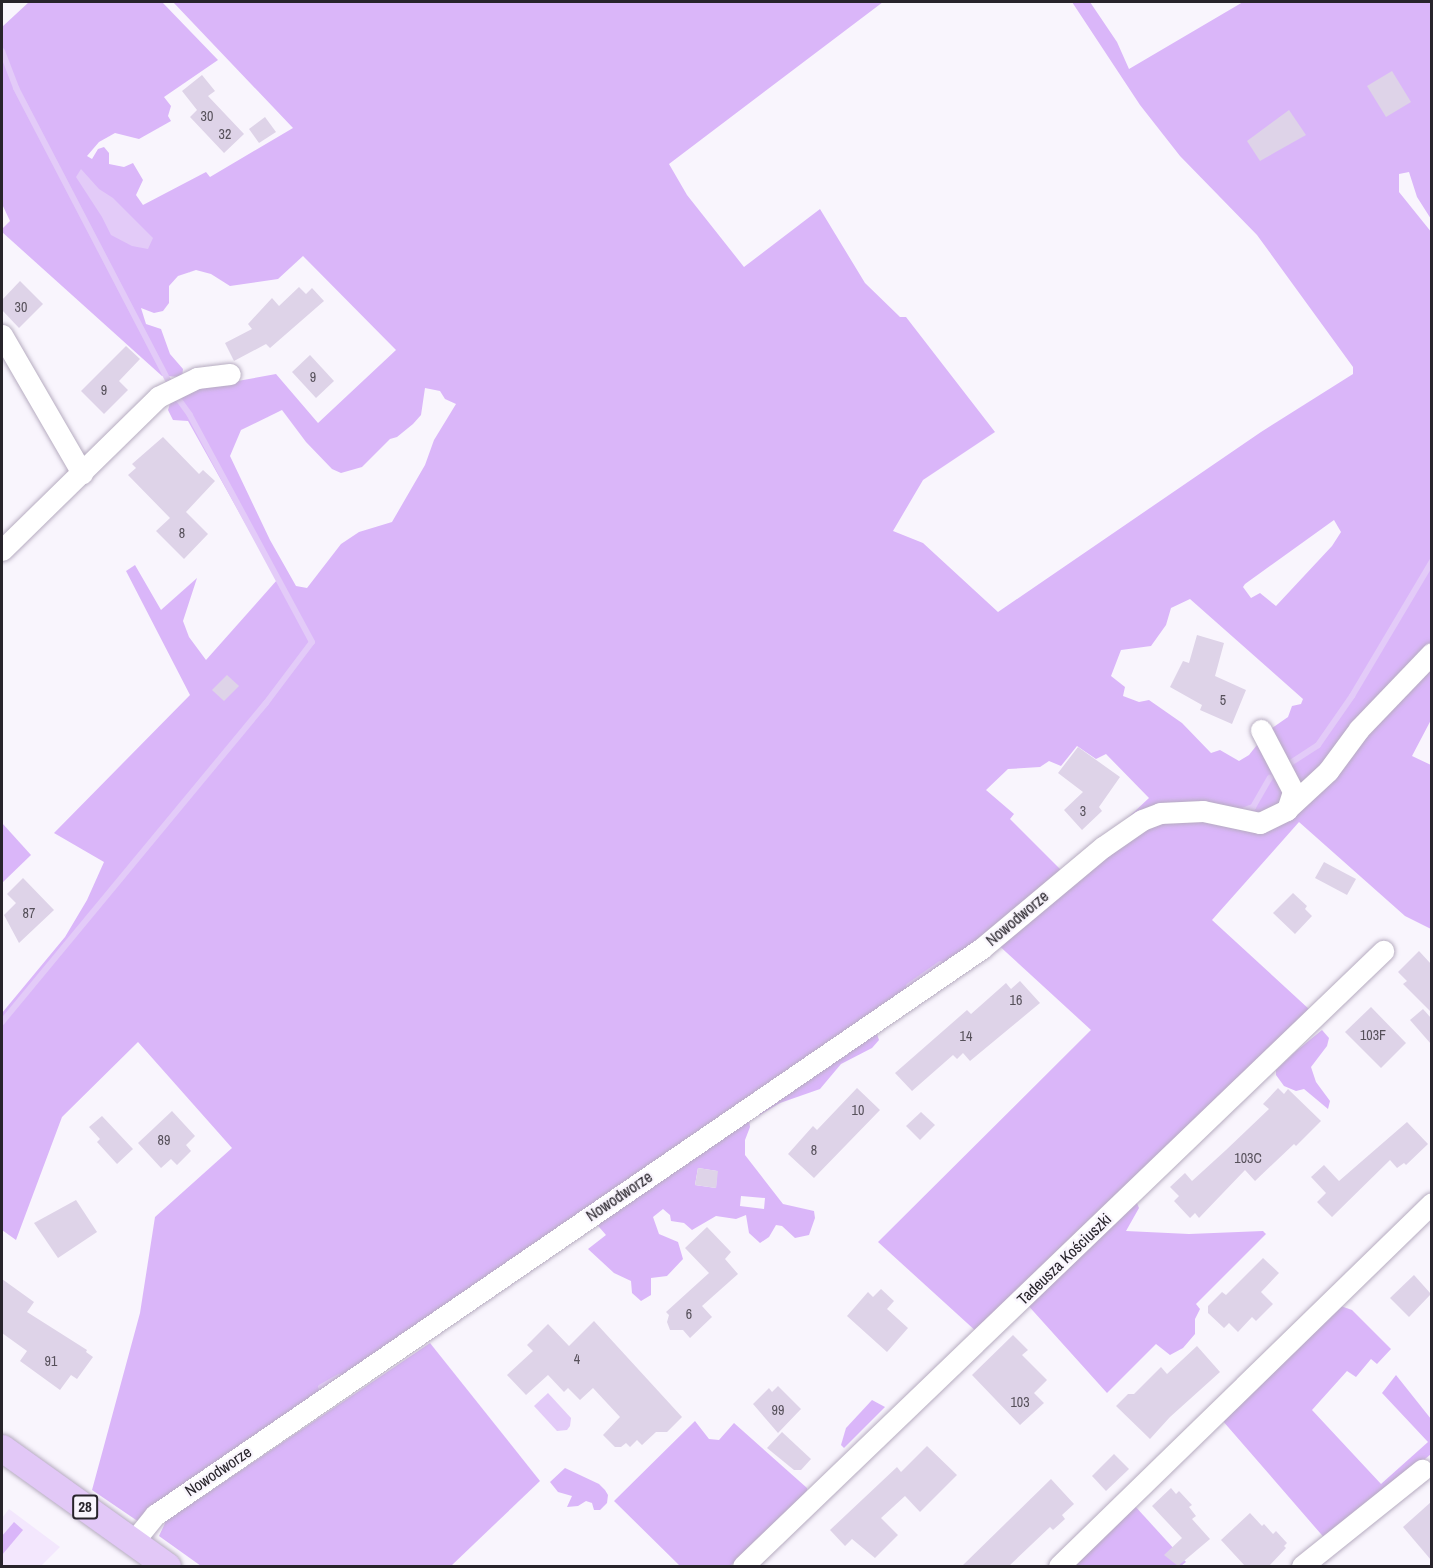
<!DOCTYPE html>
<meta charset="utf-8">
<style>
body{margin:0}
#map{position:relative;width:1433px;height:1568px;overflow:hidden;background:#f9f5fd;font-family:"Archivo Narrow",sans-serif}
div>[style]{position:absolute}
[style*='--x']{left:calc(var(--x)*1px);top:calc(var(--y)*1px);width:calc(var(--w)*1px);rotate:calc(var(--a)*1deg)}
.built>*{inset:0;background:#f3e7fd}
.green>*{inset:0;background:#dab6f9}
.water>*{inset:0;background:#e3cbf8}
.stream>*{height:6px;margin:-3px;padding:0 3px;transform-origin:3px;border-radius:3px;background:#e3cbf8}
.building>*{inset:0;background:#ded3e8}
.roads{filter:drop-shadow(0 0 2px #b6acc0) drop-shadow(0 0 2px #b6acc0)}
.minor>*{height:21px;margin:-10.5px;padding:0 10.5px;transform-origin:10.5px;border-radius:10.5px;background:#fff}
.major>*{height:27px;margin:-13.5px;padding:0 13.5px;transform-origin:13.5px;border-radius:13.5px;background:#e2c8f7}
span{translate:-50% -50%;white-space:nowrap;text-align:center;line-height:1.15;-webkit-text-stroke:4.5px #f9f5fd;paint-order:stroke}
.number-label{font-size:14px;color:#56505a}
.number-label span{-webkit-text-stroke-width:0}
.shield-label span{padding:2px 4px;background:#f9f5fd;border:2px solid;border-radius:4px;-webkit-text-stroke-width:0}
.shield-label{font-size:15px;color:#28242b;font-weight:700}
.street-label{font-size:16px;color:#28242b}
.frame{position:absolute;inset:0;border:3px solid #28242b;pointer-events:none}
</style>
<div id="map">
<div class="built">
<i style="clip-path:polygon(9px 1509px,60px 1547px,41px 1566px,2px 1566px,2px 1518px)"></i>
</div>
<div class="green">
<i style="clip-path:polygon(evenodd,29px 2px,162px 2px,218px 60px,164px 97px,171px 106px,168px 116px,171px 121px,139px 139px,115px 133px,99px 142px,87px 156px,92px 159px,98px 149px,104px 147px,109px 153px,109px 164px,124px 167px,133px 163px,143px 180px,136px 195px,143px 205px,206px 172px,210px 177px,293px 128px,173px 2px,883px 2px,669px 164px,687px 195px,744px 267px,820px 209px,865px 283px,900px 317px,906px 317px,995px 432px,923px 480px,893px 531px,923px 543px,998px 612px,1261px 432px,1353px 374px,1353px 367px,1257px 235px,1180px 156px,1140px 105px,1072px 2px,1090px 2px,1117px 42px,1129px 69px,1243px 2px,1431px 2px,1431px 219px,1417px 197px,1409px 172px,1399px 174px,1399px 192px,1432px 233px,1432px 718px,1412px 756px,1431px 765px,1431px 929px,1405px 916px,1299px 822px,1212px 920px,1310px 1010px,978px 1333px,878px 1242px,1091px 1030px,995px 942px,1149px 798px,1106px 754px,1096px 759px,1077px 746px,1061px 766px,1049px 761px,1040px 767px,1008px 769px,986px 790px,1014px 814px,1010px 819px,1066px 875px,875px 1028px,879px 1040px,872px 1048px,841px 1064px,820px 1089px,780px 1103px,760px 1115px,754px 1109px,748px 1111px,750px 1127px,745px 1140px,745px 1155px,783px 1204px,814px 1211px,815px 1218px,809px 1235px,795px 1238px,782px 1226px,776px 1225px,769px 1237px,760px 1243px,749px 1233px,746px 1215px,736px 1219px,716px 1216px,692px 1230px,684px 1223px,671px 1221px,670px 1215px,663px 1209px,653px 1217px,659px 1234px,678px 1242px,683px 1259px,667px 1276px,651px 1278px,651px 1295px,641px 1301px,632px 1293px,631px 1281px,614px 1273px,588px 1249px,606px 1235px,593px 1220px,139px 1522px,92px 1490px,140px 1313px,155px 1217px,232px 1148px,138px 1042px,62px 1117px,16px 1240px,2px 1230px,2px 1013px,65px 937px,87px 900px,104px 862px,54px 833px,190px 695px,126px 571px,135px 565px,161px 610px,197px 578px,183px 621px,189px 637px,206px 660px,277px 580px,188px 421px,173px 420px,168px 410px,171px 400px,184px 387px,232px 382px,276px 374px,318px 423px,396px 350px,303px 256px,278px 279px,230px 286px,211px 274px,196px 270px,178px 276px,169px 286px,169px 303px,163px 311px,154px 313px,141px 308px,146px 324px,161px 329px,170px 354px,183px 369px,182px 377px,162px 376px,2px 232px,2px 229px,10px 221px,2px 204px,2px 27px,29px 2px,425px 388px,440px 391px,445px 399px,456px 404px,434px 440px,425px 465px,392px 522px,359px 532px,341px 544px,307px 588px,296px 586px,270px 540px,230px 456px,241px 430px,282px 410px,306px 442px,332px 469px,341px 473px,362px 467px,390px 439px,397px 437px,413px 424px,421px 415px,425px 388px,29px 2px,1334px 520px,1341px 532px,1332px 546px,1276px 606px,1260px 593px,1251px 598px,1243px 587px,1245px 584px,1334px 520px,29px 2px,1190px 599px,1303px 699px,1301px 704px,1292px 706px,1288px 717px,1268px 731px,1249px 755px,1239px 761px,1220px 750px,1211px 753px,1182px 723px,1149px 700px,1139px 702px,1123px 696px,1125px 687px,1111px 676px,1121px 650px,1151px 646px,1166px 625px,1171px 608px,1190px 599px,29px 2px,698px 1168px,717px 1171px,716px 1188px,695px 1185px,698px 1168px,29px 2px,741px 1196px,765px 1198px,764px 1209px,740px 1206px,741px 1196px)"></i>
<i style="clip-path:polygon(2px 823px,31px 855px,2px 883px)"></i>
<i style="clip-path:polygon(1322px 1030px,1329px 1038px,1327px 1046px,1311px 1067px,1316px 1082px,1330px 1101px,1328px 1109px,1304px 1089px,1296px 1091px,1284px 1086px,1276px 1075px,1276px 1070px,1295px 1052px)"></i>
<i style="clip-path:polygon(1136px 1201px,1139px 1208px,1126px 1231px,1189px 1234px,1263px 1231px,1266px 1234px,1196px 1304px,1200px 1309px,1195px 1319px,1195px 1334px,1183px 1348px,1170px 1355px,1156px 1344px,1107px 1393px,1025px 1302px)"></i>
<i style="clip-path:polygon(1338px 1305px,1352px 1310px,1391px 1349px,1377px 1364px,1371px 1359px,1356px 1377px,1347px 1371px,1312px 1410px,1381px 1484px,1428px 1442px,1382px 1393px,1396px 1375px,1431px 1419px,1431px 1454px,1327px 1541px,1222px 1420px)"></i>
<i style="clip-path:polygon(430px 1343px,540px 1481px,451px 1566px,201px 1566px,159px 1536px,166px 1521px)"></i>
<i style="clip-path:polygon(872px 1400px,885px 1407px,844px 1448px,841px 1445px,846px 1428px)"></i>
<i style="clip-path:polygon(695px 1421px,709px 1439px,719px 1440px,734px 1423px,807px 1488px,808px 1495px,730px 1566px,680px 1566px,614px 1501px)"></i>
<i style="clip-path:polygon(565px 1468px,599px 1484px,605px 1490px,608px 1495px,607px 1503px,600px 1510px,594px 1510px,592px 1503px,586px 1501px,578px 1506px,567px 1507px,572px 1496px,558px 1492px,550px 1482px)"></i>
<i style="clip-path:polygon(1134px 1505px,1186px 1562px,1181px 1566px,1075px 1566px)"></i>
<i style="clip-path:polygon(14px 1522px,23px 1530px,2px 1555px,2px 1536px)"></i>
</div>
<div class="water">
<i style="clip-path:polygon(81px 169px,99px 189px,113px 198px,153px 238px,148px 249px,132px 246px,111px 235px,102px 217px,76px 177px)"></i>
<i style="clip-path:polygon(548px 1393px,571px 1418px,570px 1426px,567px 1430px,557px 1431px,534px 1406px)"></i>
</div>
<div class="stream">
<i style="--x:2;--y:51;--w:40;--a:69"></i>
<i style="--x:16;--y:88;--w:336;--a:62.5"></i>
<i style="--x:1292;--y:762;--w:31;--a:-33"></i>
<i style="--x:1318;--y:745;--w:60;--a:-55.2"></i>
<i style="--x:1352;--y:696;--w:157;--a:-59.3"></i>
<i style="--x:1242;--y:811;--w:12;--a:-20"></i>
<i style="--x:1253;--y:807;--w:34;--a:-60"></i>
<i style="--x:909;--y:986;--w:38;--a:-35"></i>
<i style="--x:2;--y:1022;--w:414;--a:-50.4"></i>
<i style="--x:266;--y:703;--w:76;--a:-53"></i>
<i style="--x:312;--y:642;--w:258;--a:-118.3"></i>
<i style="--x:190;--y:415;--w:26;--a:-126"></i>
<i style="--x:321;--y:1387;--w:21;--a:-29"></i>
</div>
<div class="building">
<i style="clip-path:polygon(1392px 71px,1411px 102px,1386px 117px,1367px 86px)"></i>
<i style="clip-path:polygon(202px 75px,215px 91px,208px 96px,244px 134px,224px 153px,190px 117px,197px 110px,182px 91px)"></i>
<i style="clip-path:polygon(1289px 110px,1306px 135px,1260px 161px,1247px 141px)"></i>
<i style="clip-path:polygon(265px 117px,276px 132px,259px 143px,249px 129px)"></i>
<i style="clip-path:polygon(20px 281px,43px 304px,19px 328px,2px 310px,2px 300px)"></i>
<i style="clip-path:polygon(299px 287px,306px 294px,312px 288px,324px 301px,270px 348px,266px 344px,234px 361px,225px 343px,252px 329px,248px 324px,272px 298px,279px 306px)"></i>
<i style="clip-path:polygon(126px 346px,140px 359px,119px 381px,128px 390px,104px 414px,81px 391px)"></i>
<i style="clip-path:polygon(310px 355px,334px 381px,316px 398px,292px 372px)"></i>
<i style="clip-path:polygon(163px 437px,199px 474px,203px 470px,215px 481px,186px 512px,208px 534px,184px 559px,156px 531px,170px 518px,128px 475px,136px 468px,132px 464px)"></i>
<i style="clip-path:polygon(1197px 635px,1224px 643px,1215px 676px,1246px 690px,1232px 724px,1200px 710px,1202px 705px,1170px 687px,1183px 661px,1189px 663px)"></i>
<i style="clip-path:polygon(227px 675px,239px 686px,224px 701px,212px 690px)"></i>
<i style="clip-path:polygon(1078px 747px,1120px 777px,1099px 807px,1102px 811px,1082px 830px,1064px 810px,1083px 792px,1058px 773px)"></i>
<i style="clip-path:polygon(1324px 862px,1356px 879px,1347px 895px,1315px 878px)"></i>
<i style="clip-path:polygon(23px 878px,54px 910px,19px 943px,4px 915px,16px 903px,7px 894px)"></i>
<i style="clip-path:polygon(1293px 893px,1307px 906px,1305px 909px,1312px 916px,1295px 934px,1273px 913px)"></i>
<i style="clip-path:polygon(1419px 951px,1431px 964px,1431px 1012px,1403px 984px,1407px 981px,1398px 972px)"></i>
<i style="clip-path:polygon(1020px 981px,1040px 1003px,970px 1061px,963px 1053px,957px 1059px,953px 1055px,912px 1091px,895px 1073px,967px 1010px,971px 1014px,1006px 983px,1011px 989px)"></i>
<i style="clip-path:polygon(1371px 1007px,1406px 1043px,1381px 1068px,1345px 1032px)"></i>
<i style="clip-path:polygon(1423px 1009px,1431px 1018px,1431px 1044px,1410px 1020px)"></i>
<i style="clip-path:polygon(857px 1088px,880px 1110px,814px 1178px,788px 1154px,813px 1126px,817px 1130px)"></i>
<i style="clip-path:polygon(1278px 1088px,1284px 1094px,1288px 1089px,1321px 1121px,1296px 1146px,1294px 1144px,1255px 1181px,1245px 1170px,1199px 1218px,1195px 1213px,1190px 1218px,1174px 1201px,1179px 1196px,1170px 1187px,1185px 1173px,1192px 1181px,1226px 1150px,1269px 1109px,1263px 1104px)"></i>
<i style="clip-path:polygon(172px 1111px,195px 1136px,186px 1145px,191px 1151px,177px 1165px,171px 1159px,161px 1168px,138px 1143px)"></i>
<i style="clip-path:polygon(921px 1112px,935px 1125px,920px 1140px,906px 1126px)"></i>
<i style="clip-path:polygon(102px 1116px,133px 1149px,117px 1164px,97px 1142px,100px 1139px,89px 1127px)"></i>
<i style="clip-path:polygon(1407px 1122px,1428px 1144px,1406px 1165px,1404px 1163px,1397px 1168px,1390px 1160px,1332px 1217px,1317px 1202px,1326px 1193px,1311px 1177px,1324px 1165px,1339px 1181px)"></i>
<i style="clip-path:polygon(698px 1168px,718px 1171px,716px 1188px,695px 1185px)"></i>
<i style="clip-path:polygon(76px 1200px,97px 1232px,58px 1258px,34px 1223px)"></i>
<i style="clip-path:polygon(707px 1227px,731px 1252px,725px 1259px,738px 1274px,702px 1306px,712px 1317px,690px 1338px,683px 1330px,670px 1330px,667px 1322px,669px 1315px,666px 1312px,709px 1273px,685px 1248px)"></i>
<i style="clip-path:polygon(1263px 1258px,1279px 1273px,1261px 1292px,1273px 1304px,1256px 1321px,1252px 1317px,1238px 1332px,1229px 1323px,1224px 1328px,1208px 1313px,1208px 1306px,1222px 1292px,1226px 1295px)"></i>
<i style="clip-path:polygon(1414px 1275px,1431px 1294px,1409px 1317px,1390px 1298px)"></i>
<i style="clip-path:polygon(2px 1279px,34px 1302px,27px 1312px,87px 1350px,86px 1352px,93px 1357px,77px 1379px,71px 1375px,60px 1390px,20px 1361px,27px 1351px,2px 1333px)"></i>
<i style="clip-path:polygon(881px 1289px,894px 1301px,887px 1309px,908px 1328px,887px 1352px,847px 1316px,868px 1292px,873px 1297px)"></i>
<i style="clip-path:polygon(594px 1321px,682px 1417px,667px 1432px,656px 1432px,642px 1445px,637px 1440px,630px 1447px,626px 1443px,621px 1447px,615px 1447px,603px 1435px,620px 1417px,593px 1388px,580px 1400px,568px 1388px,564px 1392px,548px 1375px,526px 1395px,507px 1375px,533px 1351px,527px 1345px,548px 1324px,569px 1346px)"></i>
<i style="clip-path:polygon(1013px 1335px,1028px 1350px,1022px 1355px,1047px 1380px,1034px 1393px,1044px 1403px,1020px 1425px,972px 1375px)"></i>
<i style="clip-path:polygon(1197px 1346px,1220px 1372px,1170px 1417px,1150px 1439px,1116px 1406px,1128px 1394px,1134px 1394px,1161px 1367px,1167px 1374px)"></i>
<i style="clip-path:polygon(778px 1386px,801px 1409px,778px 1433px,753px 1404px,769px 1388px,772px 1392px)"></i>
<i style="clip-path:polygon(782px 1432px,811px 1459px,801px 1470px,794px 1470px,767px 1448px)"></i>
<i style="clip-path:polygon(927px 1446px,957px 1475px,920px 1512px,905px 1496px,881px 1518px,898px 1535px,875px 1558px,852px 1539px,845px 1546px,830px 1530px,897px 1467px,901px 1472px)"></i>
<i style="clip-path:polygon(1114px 1454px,1129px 1469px,1106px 1491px,1092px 1476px)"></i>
<i style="clip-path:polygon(1051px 1479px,1074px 1504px,1062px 1515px,1065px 1519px,1053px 1530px,1050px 1527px,1009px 1566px,962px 1566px)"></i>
<i style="clip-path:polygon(1171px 1488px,1176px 1494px,1179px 1491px,1192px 1505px,1189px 1507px,1196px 1516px,1192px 1519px,1210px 1539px,1178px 1566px,1164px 1555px,1182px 1538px,1152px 1506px)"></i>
<i style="clip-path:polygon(1431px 1502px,1431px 1560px,1403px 1527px)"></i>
<i style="clip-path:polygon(1250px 1513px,1262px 1526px,1264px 1524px,1273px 1534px,1276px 1531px,1287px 1543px,1284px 1546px,1286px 1548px,1269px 1566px,1245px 1566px,1221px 1540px)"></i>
</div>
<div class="roads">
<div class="minor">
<i style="--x:2;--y:335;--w:160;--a:59.9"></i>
<i style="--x:2;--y:550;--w:219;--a:-44.4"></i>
<i style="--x:158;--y:397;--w:43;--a:-26"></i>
<i style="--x:197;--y:378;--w:33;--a:-7"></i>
<i style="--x:1287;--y:809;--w:56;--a:-42.8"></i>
<i style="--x:1328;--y:771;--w:52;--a:-53.6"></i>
<i style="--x:1359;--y:729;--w:105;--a:-46.2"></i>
<i style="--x:133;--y:1542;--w:35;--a:-51"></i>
<i style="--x:155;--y:1515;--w:1003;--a:-34.43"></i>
<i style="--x:982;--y:948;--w:158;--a:-39.9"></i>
<i style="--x:1103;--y:847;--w:47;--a:-34.7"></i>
<i style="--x:1142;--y:820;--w:19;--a:-21"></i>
<i style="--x:1160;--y:813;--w:43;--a:-2.7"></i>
<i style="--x:1203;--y:811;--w:58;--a:11.9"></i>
<i style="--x:1260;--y:823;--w:30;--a:-26"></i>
<i style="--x:1287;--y:810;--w:20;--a:-72"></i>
<i style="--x:1293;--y:791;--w:69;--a:-117.7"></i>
<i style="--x:743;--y:1566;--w:888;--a:-43.86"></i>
<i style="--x:1059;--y:1566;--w:520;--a:-44.22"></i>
<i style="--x:1302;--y:1566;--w:154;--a:-38.7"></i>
</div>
<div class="major">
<i style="--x:2;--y:1448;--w:203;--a:35.6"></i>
</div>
</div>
<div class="number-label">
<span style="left:207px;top:116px">30</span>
<span style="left:225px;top:134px">32</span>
<span style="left:21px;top:307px">30</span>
<span style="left:313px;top:377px">9</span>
<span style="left:104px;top:390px">9</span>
<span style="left:182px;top:533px">8</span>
<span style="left:1223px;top:700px">5</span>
<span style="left:1083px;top:811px">3</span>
<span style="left:29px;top:913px">87</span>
<span style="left:1016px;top:1000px">16</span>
<span style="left:1373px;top:1035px">103F</span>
<span style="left:966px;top:1036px">14</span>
<span style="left:858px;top:1110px">10</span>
<span style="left:164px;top:1140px">89</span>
<span style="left:814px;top:1150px">8</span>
<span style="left:1248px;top:1158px">103C</span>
<span style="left:689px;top:1314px">6</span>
<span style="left:577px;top:1359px">4</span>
<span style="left:51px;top:1361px">91</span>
<span style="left:1020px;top:1402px">103</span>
<span style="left:778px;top:1410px">99</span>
</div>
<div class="shield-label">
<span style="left:85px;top:1507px">28</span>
</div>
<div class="street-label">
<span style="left:1017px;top:918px;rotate:-40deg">Nowodworze</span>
<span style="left:619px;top:1196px;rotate:-34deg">Nowodworze</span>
<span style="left:1064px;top:1259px;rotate:-44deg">Tadeusza Kościuszki</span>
<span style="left:218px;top:1471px;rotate:-34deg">Nowodworze</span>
</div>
<div class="frame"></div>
</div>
